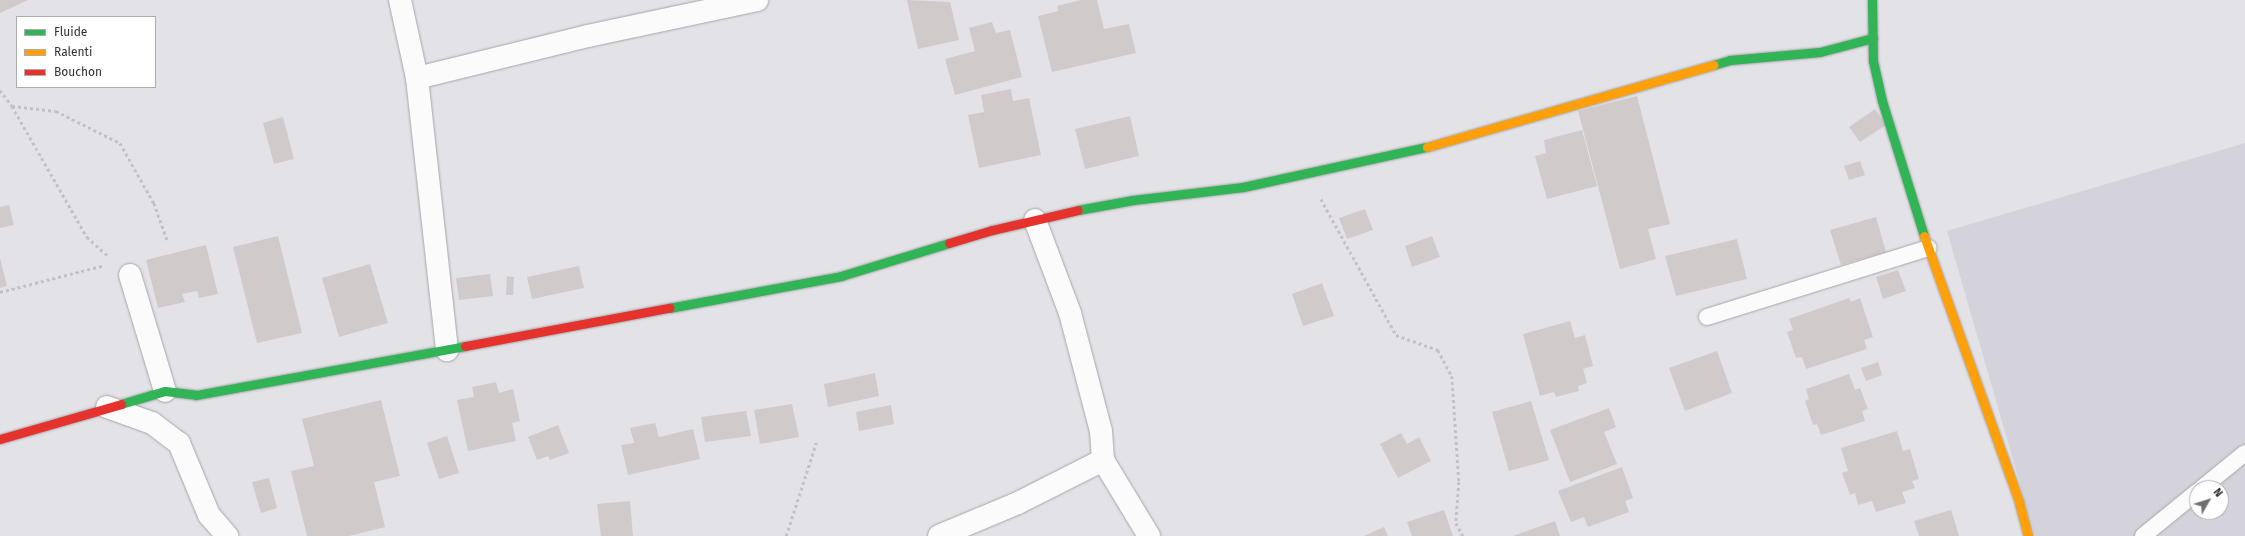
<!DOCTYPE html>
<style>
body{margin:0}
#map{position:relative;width:2245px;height:536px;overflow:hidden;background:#e3e2e7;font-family:"Fira Sans",sans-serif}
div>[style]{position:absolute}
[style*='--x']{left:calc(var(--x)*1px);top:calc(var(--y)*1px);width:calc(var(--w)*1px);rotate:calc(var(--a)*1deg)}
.built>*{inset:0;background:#d4d3dc}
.building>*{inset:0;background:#d1cacb}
.path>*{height:2.5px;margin-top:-1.25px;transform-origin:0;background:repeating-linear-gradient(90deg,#c2c1c3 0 3px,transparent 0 6px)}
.roads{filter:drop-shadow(0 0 1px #a6a6a9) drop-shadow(0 0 1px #a6a6a9)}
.lane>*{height:16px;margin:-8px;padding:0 8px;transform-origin:8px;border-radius:8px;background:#fbfbfb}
.street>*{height:22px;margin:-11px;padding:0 11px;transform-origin:11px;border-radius:11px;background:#fbfbfb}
.fast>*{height:9px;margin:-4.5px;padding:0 4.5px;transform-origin:4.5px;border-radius:4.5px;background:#30b455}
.slow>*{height:9px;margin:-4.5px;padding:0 4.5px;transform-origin:4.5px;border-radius:4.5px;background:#ff9f0a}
.jam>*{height:9px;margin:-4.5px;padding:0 4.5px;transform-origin:4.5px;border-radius:4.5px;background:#e5322d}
span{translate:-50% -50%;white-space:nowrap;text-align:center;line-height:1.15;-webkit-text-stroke:3.5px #fff;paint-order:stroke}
.legend{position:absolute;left:16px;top:16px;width:140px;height:72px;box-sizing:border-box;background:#fff;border:1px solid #adadae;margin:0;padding:5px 7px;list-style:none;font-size:12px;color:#323134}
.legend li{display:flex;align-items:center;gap:8px;height:20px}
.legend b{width:20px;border:1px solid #adadae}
.north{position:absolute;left:2189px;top:480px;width:40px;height:40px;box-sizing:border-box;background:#fff;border:1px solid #adadae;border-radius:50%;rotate:51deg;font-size:11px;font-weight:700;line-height:16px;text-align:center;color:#323134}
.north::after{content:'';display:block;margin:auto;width:14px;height:18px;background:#706f73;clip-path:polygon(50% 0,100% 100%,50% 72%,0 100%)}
</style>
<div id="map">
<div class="built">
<i style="clip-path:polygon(evenodd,2245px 143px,2245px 536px,2035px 536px,1947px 231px,2245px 143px,2197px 488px,2221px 488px,2221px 512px,2197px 512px,2197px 488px)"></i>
</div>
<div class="building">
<i style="clip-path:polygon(0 0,28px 0,0 13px)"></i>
<i style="clip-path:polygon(907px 0,950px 2px,959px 40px,918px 49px)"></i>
<i style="clip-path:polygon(1081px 0,1097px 0,1104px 29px,1129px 24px,1136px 53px,1052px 72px,1038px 16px,1058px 11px,1057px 6px)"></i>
<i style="clip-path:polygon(992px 22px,996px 33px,1010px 30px,1022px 77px,955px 95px,945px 59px,975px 51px,969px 28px)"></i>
<i style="clip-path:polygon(1011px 89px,1013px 101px,1029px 98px,1041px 155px,979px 168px,968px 115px,984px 112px,981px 95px)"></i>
<i style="clip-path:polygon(1637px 96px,1670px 224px,1648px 229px,1656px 259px,1620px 269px,1578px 111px)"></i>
<i style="clip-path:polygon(1875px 109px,1886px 125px,1860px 142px,1849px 127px)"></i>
<i style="clip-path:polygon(1130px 116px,1139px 156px,1085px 169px,1075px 129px)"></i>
<i style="clip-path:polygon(283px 117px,294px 159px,274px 164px,263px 123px)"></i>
<i style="clip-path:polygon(1582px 130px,1597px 186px,1547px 199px,1535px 156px,1546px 153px,1544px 140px)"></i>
<i style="clip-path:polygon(1860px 161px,1865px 175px,1849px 180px,1844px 166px)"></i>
<i style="clip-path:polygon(9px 205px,14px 225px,0 228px,0 207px)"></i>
<i style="clip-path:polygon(1365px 209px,1373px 230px,1347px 239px,1339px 218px)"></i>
<i style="clip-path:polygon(1876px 217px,1886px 252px,1841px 265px,1830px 230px)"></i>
<i style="clip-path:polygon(278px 236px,302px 333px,257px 343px,233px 247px)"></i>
<i style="clip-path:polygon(1432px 236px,1440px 257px,1412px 267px,1405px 246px)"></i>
<i style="clip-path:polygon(1737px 239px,1747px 279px,1676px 296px,1665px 256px)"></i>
<i style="clip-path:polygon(206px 245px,218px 294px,199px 298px,197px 291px,182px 294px,185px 302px,158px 308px,146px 260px)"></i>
<i style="clip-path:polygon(0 258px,7px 286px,0 288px)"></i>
<i style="clip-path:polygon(370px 264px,388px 323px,339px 337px,322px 278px)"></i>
<i style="clip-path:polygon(579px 266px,584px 288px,532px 299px,527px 277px)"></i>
<i style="clip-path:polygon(1898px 270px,1906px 291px,1883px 299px,1876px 277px)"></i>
<i style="clip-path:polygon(490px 274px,493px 296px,459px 300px,456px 278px)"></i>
<i style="clip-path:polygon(507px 276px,514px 277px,513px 295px,506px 295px)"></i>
<i style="clip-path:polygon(1322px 283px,1334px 316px,1303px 326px,1292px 294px)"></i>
<i style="clip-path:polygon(1849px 298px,1851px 302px,1860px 298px,1873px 337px,1864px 340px,1867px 349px,1806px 369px,1802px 357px,1796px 358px,1787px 332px,1793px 330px,1789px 319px)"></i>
<i style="clip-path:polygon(1570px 321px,1575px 338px,1585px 335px,1593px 366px,1583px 369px,1587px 383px,1578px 386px,1579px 391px,1556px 397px,1554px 392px,1540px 396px,1523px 334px)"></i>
<i style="clip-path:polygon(1717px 351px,1732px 393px,1685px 411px,1669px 368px)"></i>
<i style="clip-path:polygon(1878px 362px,1882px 375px,1866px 381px,1861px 368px)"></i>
<i style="clip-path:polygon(875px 373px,879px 396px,828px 407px,824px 384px)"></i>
<i style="clip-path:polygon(1849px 374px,1855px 390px,1860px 388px,1868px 409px,1862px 411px,1865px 421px,1821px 435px,1817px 424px,1813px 425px,1805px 401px,1809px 399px,1806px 389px)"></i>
<i style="clip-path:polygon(496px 382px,499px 393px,513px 389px,520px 421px,512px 423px,516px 441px,468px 451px,457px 400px,474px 397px,472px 387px)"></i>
<i style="clip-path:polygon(381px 400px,400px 476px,374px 482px,385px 527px,349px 536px,307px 536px,291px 471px,314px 466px,302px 419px)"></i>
<i style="clip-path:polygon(1531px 401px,1549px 460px,1509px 471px,1492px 412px)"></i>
<i style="clip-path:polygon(792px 404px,799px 437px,760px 444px,754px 410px)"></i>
<i style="clip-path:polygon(891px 405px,894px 424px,859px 431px,856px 412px)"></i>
<i style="clip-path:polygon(1609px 408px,1616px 427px,1604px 432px,1617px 464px,1570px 482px,1550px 430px)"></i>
<i style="clip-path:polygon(746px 411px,751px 436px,705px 442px,701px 417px)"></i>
<i style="clip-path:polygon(655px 423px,659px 437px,693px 429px,700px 459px,628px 475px,621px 445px,634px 443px,630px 428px)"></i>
<i style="clip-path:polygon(558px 425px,569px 453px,550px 460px,548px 456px,537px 460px,528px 437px)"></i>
<i style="clip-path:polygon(1897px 431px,1903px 451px,1910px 449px,1919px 479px,1912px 481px,1915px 488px,1902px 492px,1906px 503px,1876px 512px,1872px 501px,1858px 505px,1855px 493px,1850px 495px,1842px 473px,1848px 471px,1841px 448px)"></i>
<i style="clip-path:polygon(1401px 433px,1407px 444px,1419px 437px,1431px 461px,1398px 478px,1380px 444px)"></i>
<i style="clip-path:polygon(447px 436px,459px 473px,439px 479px,427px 443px)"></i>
<i style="clip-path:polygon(1622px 467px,1633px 498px,1625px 501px,1629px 512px,1588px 527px,1584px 517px,1571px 522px,1558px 491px)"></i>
<i style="clip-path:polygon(269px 478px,277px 508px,261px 513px,252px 482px)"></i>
<i style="clip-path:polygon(630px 501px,633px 536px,601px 536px,597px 504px)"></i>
<i style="clip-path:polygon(1444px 510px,1453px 536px,1412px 536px,1407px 522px)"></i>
<i style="clip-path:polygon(1951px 510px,1959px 536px,1919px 536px,1914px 521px)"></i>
<i style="clip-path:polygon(1555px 521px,1560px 536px,1513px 536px)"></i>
<i style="clip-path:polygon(1384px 527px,1388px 536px,1364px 536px)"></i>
</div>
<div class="path">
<i style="--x:0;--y:90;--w:20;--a:53"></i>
<i style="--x:12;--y:106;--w:44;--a:6.5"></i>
<i style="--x:56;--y:111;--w:72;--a:26.6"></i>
<i style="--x:120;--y:143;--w:69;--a:60.5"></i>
<i style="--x:154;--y:203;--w:41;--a:70.3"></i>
<i style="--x:12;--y:106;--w:151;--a:60.2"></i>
<i style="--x:87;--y:237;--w:30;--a:42"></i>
<i style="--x:1321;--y:199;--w:155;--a:61.1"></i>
<i style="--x:1396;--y:335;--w:45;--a:19.7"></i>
<i style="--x:1438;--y:350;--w:30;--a:62"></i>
<i style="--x:1452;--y:376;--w:106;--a:86.2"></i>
<i style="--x:1459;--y:482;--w:41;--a:94.2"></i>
<i style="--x:1456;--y:523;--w:15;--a:62"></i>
<i style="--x:0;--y:292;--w:108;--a:-14.4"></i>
<i style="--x:786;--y:536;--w:98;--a:-72.1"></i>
</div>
<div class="roads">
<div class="lane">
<i style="--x:1707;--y:317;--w:232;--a:-17.3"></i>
<i style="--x:2202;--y:488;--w:55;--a:-39.1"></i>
<i style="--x:2143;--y:536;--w:70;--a:-39.2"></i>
</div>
<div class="street">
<i style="--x:400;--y:0;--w:80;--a:77.7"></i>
<i style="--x:417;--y:78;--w:274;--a:83.7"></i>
<i style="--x:417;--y:78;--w:176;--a:-13.8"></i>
<i style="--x:588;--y:36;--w:173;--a:-12"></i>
<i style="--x:1035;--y:220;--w:99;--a:69.4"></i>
<i style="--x:1070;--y:313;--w:122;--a:75.3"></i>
<i style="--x:1101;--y:431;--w:29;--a:86"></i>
<i style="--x:1103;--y:460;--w:89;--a:58.8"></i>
<i style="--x:130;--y:275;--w:121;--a:73.2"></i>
<i style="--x:107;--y:407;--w:48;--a:19.6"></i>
<i style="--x:152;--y:423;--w:34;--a:37"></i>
<i style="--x:179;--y:443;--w:78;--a:67.4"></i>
<i style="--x:209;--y:515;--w:28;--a:49"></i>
<i style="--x:939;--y:536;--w:86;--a:-22.7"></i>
<i style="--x:1018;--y:503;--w:95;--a:-26.8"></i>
</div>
<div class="fast">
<i style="--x:1872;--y:0;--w:61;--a:89.1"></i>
<i style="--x:1873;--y:61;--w:41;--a:77.3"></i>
<i style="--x:1882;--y:101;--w:141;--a:72.7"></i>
<i style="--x:1713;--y:65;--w:18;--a:-16"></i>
<i style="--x:1730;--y:60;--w:90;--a:-5.1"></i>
<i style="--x:1820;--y:52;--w:55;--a:-14.8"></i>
<i style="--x:1078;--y:210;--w:56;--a:-10.3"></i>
<i style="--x:1133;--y:200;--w:111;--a:-6.7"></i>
<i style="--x:1243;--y:187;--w:188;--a:-12.3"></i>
<i style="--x:669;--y:308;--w:175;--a:-10.5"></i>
<i style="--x:841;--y:276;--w:113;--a:-17"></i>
<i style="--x:121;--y:404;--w:46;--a:-16.5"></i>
<i style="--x:165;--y:391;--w:31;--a:7"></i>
<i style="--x:196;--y:395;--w:273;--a:-10.3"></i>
</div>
<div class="slow">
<i style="--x:1427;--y:147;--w:298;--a:-16"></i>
<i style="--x:1924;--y:236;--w:282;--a:70.3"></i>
<i style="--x:2019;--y:502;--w:35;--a:75"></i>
</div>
<div class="jam">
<i style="--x:949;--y:243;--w:45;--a:-16.8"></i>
<i style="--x:992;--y:230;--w:88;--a:-13.1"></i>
<i style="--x:465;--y:346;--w:208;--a:-10.6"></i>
<i style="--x:0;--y:439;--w:126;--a:-16.1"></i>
</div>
</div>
<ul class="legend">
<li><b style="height:5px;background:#30b455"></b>Fluide</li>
<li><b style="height:5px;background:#ff9f0a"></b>Ralenti</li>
<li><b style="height:5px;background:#e5322d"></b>Bouchon</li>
</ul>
<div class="north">N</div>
</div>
